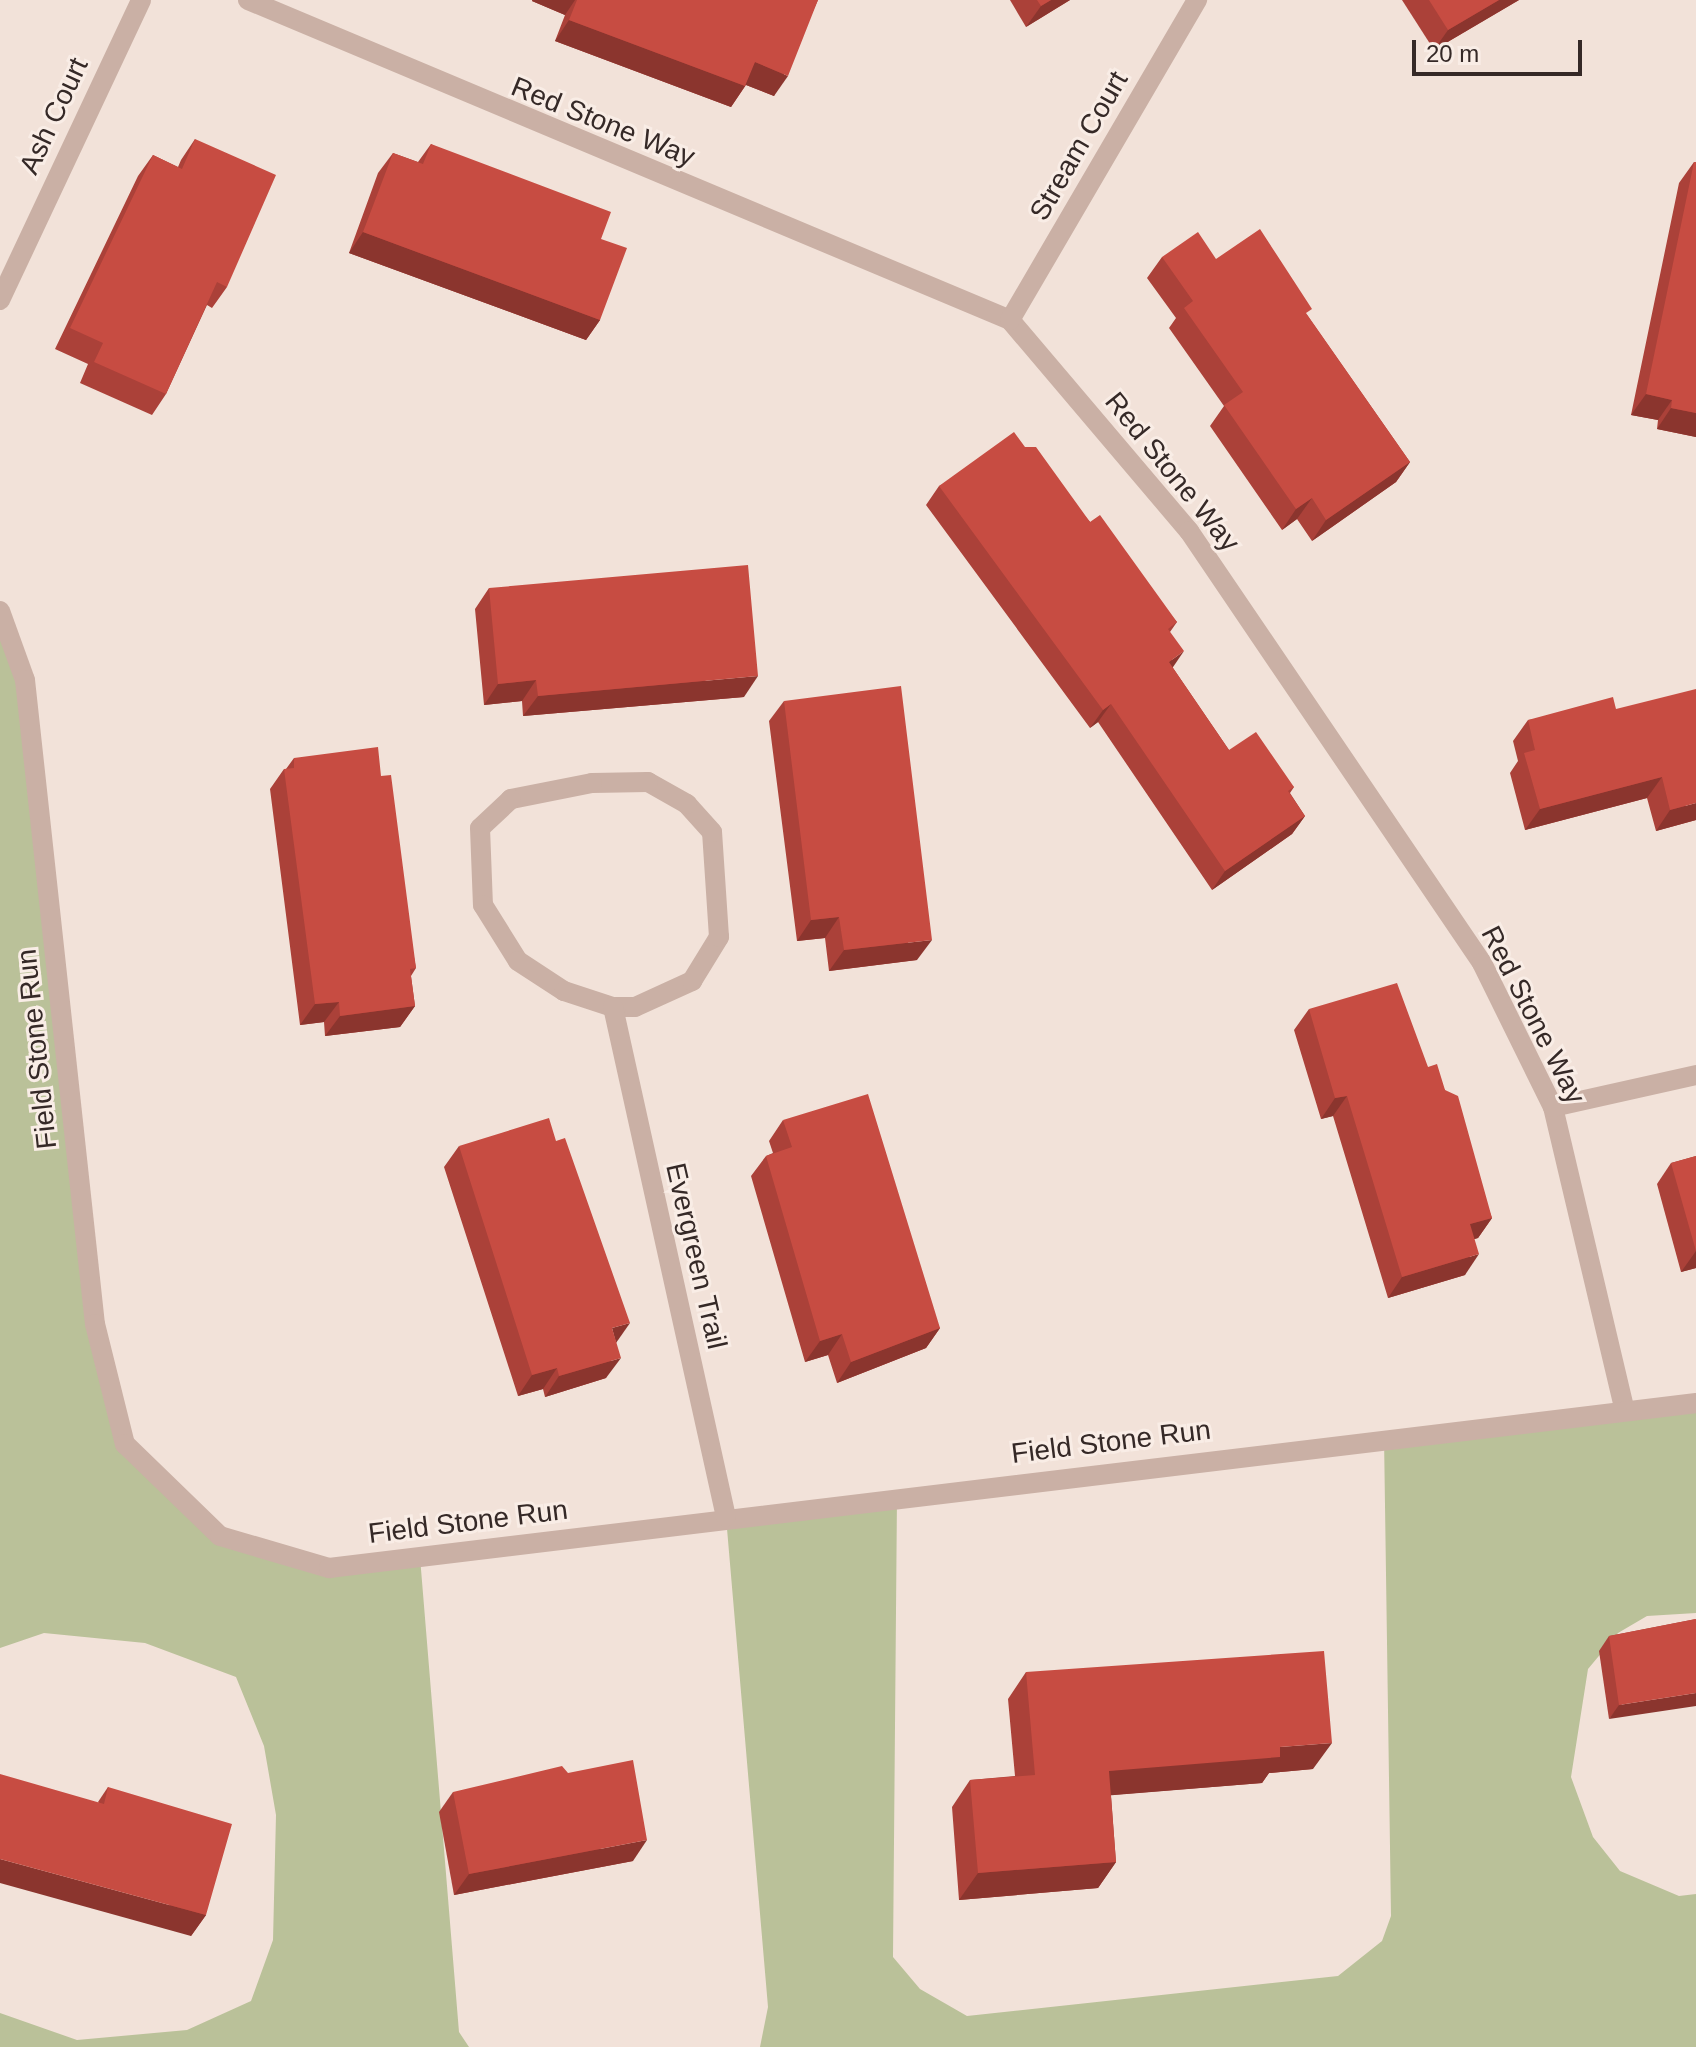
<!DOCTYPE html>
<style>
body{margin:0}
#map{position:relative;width:1696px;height:2047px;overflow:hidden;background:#f2e2d9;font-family:Helvetica,sans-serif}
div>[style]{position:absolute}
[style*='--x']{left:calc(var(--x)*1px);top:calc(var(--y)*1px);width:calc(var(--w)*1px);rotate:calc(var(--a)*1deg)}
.green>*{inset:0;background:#bac199}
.minor>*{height:20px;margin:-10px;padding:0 10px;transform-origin:10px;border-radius:10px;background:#cab0a5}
.wall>*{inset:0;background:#ab4139}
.shaded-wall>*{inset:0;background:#8b352e}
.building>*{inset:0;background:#c74c42}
span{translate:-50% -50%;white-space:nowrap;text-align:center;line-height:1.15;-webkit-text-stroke:6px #f9ede6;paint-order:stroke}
.street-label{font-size:28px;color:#352927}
.scale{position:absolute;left:1412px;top:40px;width:170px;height:36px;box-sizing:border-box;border:4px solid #352927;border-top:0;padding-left:10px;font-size:24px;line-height:28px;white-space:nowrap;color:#352927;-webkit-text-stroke:6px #f9ede6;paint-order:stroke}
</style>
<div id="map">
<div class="green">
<i style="clip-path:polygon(0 611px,25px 680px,95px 1324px,125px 1444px,220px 1536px,329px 1568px,420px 1557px,459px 2032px,469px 2047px,0 2047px,0 2013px,77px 2040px,187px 2030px,251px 2001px,273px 1940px,276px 1815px,264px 1746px,236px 1677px,145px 1643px,44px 1633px,0 1648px)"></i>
<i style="clip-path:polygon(1696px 1403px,1696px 1613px,1647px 1616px,1618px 1633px,1588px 1669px,1571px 1777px,1593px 1837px,1620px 1871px,1679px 1896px,1696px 1894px,1696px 2047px,760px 2047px,768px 2007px,726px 1517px,897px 1497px,893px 1957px,920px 1989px,967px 2016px,1338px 1976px,1382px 1941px,1391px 1916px,1384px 1437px)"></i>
</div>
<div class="minor">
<i style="--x:248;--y:0;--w:826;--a:22.78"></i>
<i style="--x:1010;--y:320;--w:277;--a:49.7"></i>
<i style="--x:1189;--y:531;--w:522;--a:55.85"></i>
<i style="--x:1482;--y:963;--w:161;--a:63.8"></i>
<i style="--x:1553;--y:1107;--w:308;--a:76.7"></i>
<i style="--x:0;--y:300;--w:331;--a:-64.8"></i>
<i style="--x:1010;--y:320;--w:371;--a:-59.7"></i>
<i style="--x:0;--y:611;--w:73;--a:70.1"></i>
<i style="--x:25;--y:680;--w:648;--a:83.8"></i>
<i style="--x:95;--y:1324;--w:124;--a:76"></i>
<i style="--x:125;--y:1444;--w:132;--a:44.1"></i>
<i style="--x:220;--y:1536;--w:114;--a:16.4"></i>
<i style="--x:329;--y:1568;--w:1377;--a:-6.88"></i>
<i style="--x:613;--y:1007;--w:22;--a:0"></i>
<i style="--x:635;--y:1007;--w:63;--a:-24.5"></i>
<i style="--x:692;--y:981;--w:52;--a:-58.5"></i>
<i style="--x:719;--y:937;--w:105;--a:-93.8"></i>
<i style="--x:712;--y:832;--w:38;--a:-132"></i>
<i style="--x:687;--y:804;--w:45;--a:-150.6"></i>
<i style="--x:648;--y:782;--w:56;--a:179"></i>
<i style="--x:592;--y:783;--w:83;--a:168.8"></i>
<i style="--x:511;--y:799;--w:42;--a:136.9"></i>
<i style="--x:480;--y:828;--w:77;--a:87.8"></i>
<i style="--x:483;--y:905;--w:66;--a:58"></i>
<i style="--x:518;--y:961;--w:55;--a:33.1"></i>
<i style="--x:564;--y:991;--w:52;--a:18.1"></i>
<i style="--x:613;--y:1007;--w:522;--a:77.51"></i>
<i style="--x:1553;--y:1107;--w:147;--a:-12.6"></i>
</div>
<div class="wall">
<i style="clip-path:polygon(532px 0,818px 0,774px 96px,746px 85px,731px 107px,555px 41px,565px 15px,532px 1px)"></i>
<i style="clip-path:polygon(1010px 0,1070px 0,1026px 27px)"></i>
<i style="clip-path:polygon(1402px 0,1519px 0,1434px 50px)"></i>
<i style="clip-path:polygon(195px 139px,227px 287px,212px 308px,207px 305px,166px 394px,152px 415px,80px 383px,88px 364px,55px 349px,138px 176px,153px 155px,178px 167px,181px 160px)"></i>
<i style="clip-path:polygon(431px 144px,601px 239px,600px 320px,586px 340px,349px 253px,378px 173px,393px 153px,418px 162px)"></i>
<i style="clip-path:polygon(1694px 162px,1696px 437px,1657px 429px,1658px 420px,1631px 415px,1679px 183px)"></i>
<i style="clip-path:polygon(1162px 257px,1216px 259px,1307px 315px,1410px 462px,1396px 482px,1312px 541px,1297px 519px,1282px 530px,1210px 426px,1224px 406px,1169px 328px,1176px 318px,1147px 278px)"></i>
<i style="clip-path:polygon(1025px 447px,1177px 622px,1170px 632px,1173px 668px,1229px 750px,1294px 787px,1290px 793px,1305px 816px,1292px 834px,1212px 890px,1098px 722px,1090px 728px,926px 505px,939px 486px)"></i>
<i style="clip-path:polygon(489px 588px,744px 697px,523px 716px,522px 701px,484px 705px,475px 609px)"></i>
<i style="clip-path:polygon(784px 701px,917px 960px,829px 971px,825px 938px,797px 941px,769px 721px)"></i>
<i style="clip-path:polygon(1616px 709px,1696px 820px,1656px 831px,1647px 798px,1525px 830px,1510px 773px,1518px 761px,1513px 741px,1528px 720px)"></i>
<i style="clip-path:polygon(294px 758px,381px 776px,416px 968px,411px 976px,415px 1006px,400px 1027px,325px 1036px,324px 1022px,300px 1025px,270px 789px,284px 769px,286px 769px)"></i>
<i style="clip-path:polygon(1309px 1009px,1428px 1067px,1445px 1090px,1492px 1218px,1478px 1238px,1474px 1239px,1465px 1275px,1388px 1298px,1333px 1116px,1321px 1119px,1294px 1030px)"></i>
<i style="clip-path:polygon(783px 1120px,940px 1328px,926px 1348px,837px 1383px,828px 1355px,805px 1362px,751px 1176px,766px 1156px,773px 1153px,769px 1141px)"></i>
<i style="clip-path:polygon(459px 1146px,616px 1343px,606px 1378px,545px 1397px,543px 1389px,518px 1396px,444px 1167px)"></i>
<i style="clip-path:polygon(1696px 1156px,1696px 1268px,1681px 1272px,1657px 1184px,1671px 1163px)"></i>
<i style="clip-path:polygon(1696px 1619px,1609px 1719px,1599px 1651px,1609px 1636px)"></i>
<i style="clip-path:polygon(1026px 1672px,1313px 1769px,1269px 1773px,1262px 1783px,1111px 1795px,1116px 1862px,1098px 1888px,959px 1900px,952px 1807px,970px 1780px,1015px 1776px,1008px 1699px)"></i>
<i style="clip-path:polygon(108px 1787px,206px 1915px,191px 1936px,98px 1802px)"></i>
<i style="clip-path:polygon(453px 1792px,633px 1861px,454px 1895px,439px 1812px)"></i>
</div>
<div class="shaded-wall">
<i style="clip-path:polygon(533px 0,575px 0,565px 15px,532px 1px)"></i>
<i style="clip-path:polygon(1051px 0,1070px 0,1026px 27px,1041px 6px)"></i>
<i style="clip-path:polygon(1499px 0,1519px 0,1434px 50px,1448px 30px)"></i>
<i style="clip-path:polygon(569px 20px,745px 86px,731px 107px,555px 41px)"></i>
<i style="clip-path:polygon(755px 62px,788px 76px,774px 96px,741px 83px)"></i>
<i style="clip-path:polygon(363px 232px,600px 320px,586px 340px,349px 253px)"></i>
<i style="clip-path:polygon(1646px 394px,1672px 400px,1658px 420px,1631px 415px)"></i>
<i style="clip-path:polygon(1671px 408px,1696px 413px,1696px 437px,1657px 429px)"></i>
<i style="clip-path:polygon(1410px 462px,1396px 482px,1312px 541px,1326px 520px)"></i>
<i style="clip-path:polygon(1312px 498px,1297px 519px,1282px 530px,1296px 509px)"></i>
<i style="clip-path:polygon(1184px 651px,1171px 670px,1169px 662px)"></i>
<i style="clip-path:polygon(758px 676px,744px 697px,523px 716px,538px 696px)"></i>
<i style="clip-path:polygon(536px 680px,522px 701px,484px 705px,498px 684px)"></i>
<i style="clip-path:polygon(1111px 704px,1098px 722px,1090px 728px,1103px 710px)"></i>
<i style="clip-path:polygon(1662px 777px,1647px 798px,1525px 830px,1540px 809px)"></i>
<i style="clip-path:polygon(1696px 803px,1696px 820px,1656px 831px,1670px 810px)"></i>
<i style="clip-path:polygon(1305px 816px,1292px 834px,1212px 890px,1225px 871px)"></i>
<i style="clip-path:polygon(839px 917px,825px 938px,797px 941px,811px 920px)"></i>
<i style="clip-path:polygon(932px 940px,917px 960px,829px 971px,844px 950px)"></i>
<i style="clip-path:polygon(339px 1002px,324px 1022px,300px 1025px,315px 1004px)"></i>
<i style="clip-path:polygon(415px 1006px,400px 1027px,325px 1036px,340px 1016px)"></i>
<i style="clip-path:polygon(1347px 1096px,1333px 1116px,1321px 1119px,1335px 1098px)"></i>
<i style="clip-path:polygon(1492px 1218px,1478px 1238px,1455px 1245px,1470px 1224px)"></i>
<i style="clip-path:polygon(1696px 1251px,1696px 1268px,1681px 1272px)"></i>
<i style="clip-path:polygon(1479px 1254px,1465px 1275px,1388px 1298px,1402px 1277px)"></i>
<i style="clip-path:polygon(630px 1323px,616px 1343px,612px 1328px)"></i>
<i style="clip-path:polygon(940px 1328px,926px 1348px,837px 1383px,851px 1362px)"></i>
<i style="clip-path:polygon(842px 1334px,828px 1355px,805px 1362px,820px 1341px)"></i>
<i style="clip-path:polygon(621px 1358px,606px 1378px,545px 1397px,559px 1376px)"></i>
<i style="clip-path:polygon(557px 1368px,543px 1389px,518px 1396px,532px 1375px)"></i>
<i style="clip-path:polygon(1696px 1693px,1696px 1706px,1609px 1719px,1619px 1705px)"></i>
<i style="clip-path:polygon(1332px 1743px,1313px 1769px,1269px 1773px,1262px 1783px,1090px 1797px,1109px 1771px,1280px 1747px)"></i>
<i style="clip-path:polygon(647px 1840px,633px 1861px,454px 1895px,469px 1874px)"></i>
<i style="clip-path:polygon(0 1859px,206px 1915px,191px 1936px,0 1883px)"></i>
<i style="clip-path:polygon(1116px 1862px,1098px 1888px,959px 1900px,978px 1873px)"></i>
</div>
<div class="building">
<i style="clip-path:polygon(577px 0,818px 0,788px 76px,755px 62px,745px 86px,569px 20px)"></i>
<i style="clip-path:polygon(1037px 0,1051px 0,1041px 6px)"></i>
<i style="clip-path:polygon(1429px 0,1499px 0,1448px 30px)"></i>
<i style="clip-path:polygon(195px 139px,276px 175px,227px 287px,217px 282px,166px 394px,94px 362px,103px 343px,70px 328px,153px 155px,182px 169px)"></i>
<i style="clip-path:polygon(431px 144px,611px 212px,601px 239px,627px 248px,600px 320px,363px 232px,393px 153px,423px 164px)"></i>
<i style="clip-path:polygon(1694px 162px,1696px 162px,1696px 413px,1671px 408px,1672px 400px,1646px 394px)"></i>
<i style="clip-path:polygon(1260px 229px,1312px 309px,1306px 313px,1410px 462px,1326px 520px,1312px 498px,1296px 509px,1224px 405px,1243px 392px,1184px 308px,1193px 301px,1162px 257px,1198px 232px,1216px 259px)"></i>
<i style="clip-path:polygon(1014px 432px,1025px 447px,1036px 447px,1090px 522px,1100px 515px,1177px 622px,1168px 629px,1184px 651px,1169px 662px,1229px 750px,1256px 732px,1294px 787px,1288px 791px,1305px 816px,1225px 871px,1111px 704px,1103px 710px,939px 486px)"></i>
<i style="clip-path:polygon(748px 565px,758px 676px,538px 696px,536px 680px,498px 684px,489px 588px)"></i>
<i style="clip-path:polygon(901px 686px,932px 940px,844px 950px,839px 917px,811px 920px,784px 701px)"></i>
<i style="clip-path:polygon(1696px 689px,1696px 803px,1670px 810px,1662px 777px,1540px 809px,1524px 753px,1535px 750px,1528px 720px,1613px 697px,1616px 709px)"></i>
<i style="clip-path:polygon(378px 747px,381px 776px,391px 775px,416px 968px,410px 969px,415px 1006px,340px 1016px,339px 1002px,315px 1004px,284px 769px,294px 768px,294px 758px)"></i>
<i style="clip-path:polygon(1397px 983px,1428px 1067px,1437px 1064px,1445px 1090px,1458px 1096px,1492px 1218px,1470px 1224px,1479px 1254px,1402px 1277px,1347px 1096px,1335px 1098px,1309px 1009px)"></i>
<i style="clip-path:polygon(868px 1094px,940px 1328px,851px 1362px,842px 1334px,820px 1341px,766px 1156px,792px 1147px,783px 1120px)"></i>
<i style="clip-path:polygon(549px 1118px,556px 1141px,565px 1138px,630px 1323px,612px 1328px,621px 1358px,559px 1376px,557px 1368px,532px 1375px,459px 1146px)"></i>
<i style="clip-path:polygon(1696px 1156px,1696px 1251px,1671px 1163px)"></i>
<i style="clip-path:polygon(1696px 1619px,1696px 1693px,1619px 1705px,1609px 1636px)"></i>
<i style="clip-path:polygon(1324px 1651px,1332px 1743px,1280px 1747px,1280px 1757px,1109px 1771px,1116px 1862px,978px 1873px,970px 1780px,1035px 1775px,1026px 1672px)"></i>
<i style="clip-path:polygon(633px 1760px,647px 1840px,469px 1874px,453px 1792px,562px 1766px,568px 1773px)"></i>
<i style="clip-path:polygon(0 1774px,104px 1804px,108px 1787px,232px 1824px,206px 1915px,0 1859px)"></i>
</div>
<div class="street-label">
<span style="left:54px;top:116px;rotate:-65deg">Ash Court</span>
<span style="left:603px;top:122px;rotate:22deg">Red Stone Way</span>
<span style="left:1079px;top:146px;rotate:-60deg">Stream Court</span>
<span style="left:1172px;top:472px;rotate:51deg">Red Stone Way</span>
<span style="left:1533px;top:1015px;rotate:63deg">Red Stone Way</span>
<span style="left:37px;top:1049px;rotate:-96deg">Field Stone Run</span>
<span style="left:696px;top:1256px;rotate:77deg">Evergreen Trail</span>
<span style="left:1111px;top:1442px;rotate:-7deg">Field Stone Run</span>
<span style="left:468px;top:1522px;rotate:-7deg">Field Stone Run</span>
</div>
<div class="scale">20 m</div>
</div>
